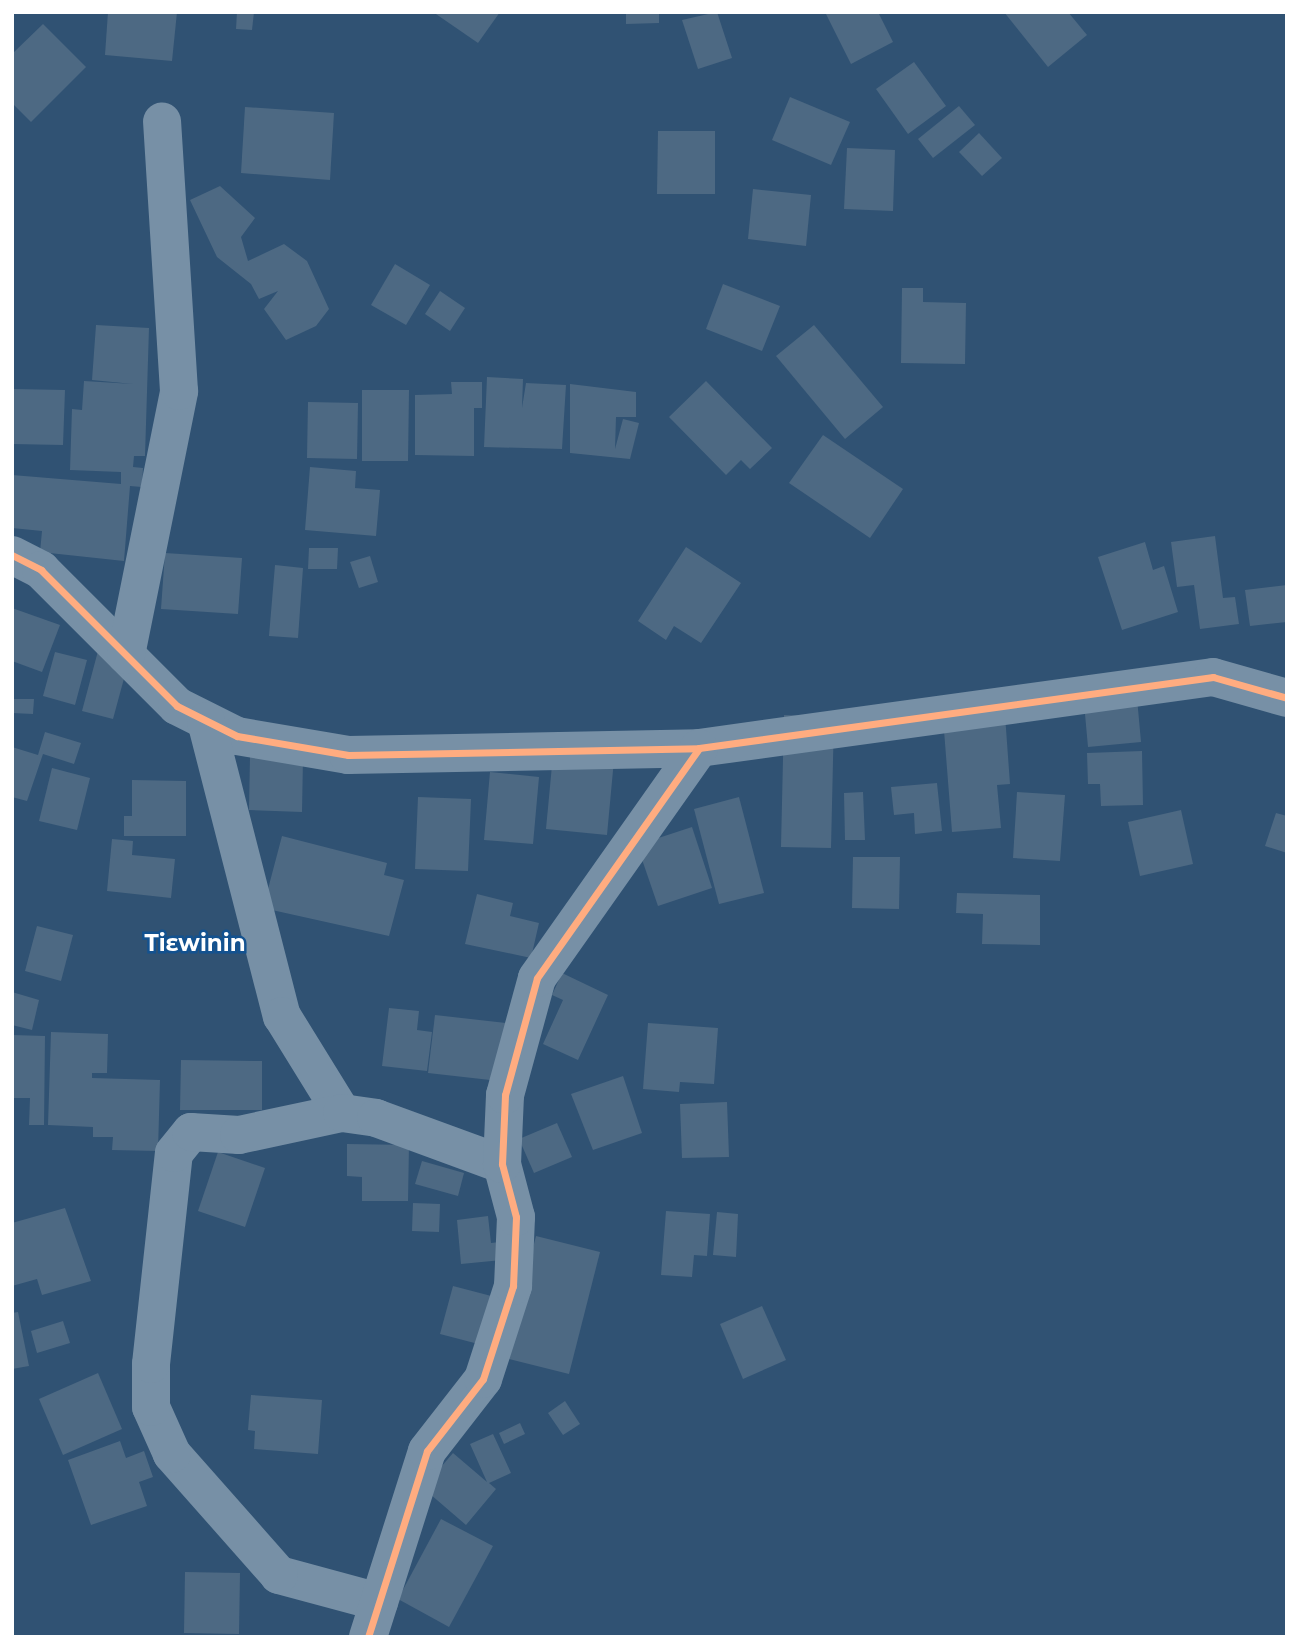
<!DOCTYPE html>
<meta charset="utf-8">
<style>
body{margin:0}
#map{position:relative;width:1299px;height:1649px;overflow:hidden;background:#305273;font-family:Montserrat,sans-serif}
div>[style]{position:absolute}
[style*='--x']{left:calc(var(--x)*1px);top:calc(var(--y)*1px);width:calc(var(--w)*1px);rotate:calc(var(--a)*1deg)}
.building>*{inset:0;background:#4d6983}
.minor>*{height:38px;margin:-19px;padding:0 19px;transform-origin:19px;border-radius:19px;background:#7790a6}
.cycleway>*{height:7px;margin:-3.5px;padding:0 3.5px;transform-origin:3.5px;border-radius:3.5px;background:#ffac80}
span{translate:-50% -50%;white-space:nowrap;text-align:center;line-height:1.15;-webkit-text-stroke:5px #135290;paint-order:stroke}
.quarter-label{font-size:23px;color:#fff;font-weight:700}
.frame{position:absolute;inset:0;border:14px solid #fff;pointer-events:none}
</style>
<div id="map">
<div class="building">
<i style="clip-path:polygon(108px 12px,177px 12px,172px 61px,105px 55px)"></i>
<i style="clip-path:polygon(237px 12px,254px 12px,252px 30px,236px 29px)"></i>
<i style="clip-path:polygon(433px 12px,500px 12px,478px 43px)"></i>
<i style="clip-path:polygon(626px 12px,659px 12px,659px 23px,626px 24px)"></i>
<i style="clip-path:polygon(717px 12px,732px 58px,698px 69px,682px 20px)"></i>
<i style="clip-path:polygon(825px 12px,878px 12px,893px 42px,851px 64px)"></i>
<i style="clip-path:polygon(1004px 12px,1068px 12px,1087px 35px,1048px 67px)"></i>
<i style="clip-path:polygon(43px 24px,86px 67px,31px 122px,12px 103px,12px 54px)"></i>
<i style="clip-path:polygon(914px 62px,946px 106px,908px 134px,876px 89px)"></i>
<i style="clip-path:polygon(790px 97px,850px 122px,831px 165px,772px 140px)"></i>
<i style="clip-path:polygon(959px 106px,975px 125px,933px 158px,918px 139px)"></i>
<i style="clip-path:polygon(245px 107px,334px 113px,330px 180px,241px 173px)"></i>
<i style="clip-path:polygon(658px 131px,715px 131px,715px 194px,657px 194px)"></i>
<i style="clip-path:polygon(979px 133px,1002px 158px,982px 176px,959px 152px)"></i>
<i style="clip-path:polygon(847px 148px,895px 150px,893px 211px,844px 209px)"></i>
<i style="clip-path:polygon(220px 186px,255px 218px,241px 237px,248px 261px,284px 244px,307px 261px,329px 309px,316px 326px,286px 340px,264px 309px,278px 291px,259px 299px,251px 284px,217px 257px,190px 200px)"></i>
<i style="clip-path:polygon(753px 189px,811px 195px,806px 246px,748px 239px)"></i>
<i style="clip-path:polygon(395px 264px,430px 285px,406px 325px,371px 305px)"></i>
<i style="clip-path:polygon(723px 284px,780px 306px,762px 351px,706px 329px)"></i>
<i style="clip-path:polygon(902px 288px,923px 288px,923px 302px,966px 303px,965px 364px,901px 363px)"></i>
<i style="clip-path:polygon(440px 291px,465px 308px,450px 331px,425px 314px)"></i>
<i style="clip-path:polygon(96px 325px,149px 328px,145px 456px,134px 456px,133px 467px,143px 468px,142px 487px,130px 486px,124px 561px,40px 552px,42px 531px,12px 528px,12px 475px,121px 484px,121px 472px,70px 470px,72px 409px,82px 410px,84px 381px,133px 384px,92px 380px)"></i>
<i style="clip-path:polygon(814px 325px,883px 407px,845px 439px,776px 356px)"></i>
<i style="clip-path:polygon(487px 377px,523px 379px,522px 408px,526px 383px,566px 385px,562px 449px,484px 447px)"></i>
<i style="clip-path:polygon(706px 381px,772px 448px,750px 469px,741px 460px,726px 475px,669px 417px)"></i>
<i style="clip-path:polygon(451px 382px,482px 382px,482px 408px,474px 408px,474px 456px,415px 455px,415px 395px,452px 394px)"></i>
<i style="clip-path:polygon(570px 384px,636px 392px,636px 417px,616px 417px,615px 449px,623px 419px,639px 423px,630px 459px,570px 453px)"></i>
<i style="clip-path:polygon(13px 389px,65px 390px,63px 445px,12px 444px)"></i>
<i style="clip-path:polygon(362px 390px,409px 390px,408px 461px,362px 461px)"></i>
<i style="clip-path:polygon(308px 402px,358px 403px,357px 459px,307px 458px)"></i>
<i style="clip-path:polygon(823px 435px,903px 489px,870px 538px,789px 483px)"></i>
<i style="clip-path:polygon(310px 467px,356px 471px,355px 488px,380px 490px,376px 536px,305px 530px)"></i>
<i style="clip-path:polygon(1215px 536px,1223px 598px,1235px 597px,1239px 624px,1200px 629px,1194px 585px,1177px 587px,1171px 542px)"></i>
<i style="clip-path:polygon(1145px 542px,1153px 570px,1164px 566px,1178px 612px,1122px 630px,1098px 557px)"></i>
<i style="clip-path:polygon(686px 547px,741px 583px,701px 643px,674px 626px,666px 640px,638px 621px)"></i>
<i style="clip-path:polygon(309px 548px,338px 548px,337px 569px,308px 569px)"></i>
<i style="clip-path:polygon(165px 553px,242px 558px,238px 614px,161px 609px)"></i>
<i style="clip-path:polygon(370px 556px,378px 582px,359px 588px,350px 562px)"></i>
<i style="clip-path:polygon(275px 565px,303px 568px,298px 638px,269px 636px)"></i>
<i style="clip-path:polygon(1287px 585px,1287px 622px,1250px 626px,1245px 590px)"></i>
<i style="clip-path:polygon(12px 608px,60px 625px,42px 672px,12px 661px)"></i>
<i style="clip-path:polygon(98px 651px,129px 660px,113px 719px,82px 711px)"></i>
<i style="clip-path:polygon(55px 652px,87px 660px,75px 705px,43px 696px)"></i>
<i style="clip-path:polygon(1137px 698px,1141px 742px,1088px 747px,1084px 703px)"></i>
<i style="clip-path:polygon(12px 699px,34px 699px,33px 714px,12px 713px)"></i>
<i style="clip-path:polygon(1004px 701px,1010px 784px,997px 785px,1001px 828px,952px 832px,942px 705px)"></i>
<i style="clip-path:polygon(784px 715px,834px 717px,831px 848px,781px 847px)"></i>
<i style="clip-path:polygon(45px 732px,81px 743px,74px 764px,43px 754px,27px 801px,12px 797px,12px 747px,38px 755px)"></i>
<i style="clip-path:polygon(554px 744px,615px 749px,607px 835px,546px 829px)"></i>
<i style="clip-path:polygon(1142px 751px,1143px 805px,1101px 806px,1100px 784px,1088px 784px,1087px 753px)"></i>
<i style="clip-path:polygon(250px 757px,303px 758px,302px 812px,249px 810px)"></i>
<i style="clip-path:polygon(52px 768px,90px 778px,77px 830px,39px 821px)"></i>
<i style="clip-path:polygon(490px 772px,539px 777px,533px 844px,484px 840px)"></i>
<i style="clip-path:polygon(132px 780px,186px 781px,186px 836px,124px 836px,124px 816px,132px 816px)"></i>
<i style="clip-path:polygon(937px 783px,942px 831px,915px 834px,914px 813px,894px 815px,891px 787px)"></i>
<i style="clip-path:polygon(863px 792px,865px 840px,845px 840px,844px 793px)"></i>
<i style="clip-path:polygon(1017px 792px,1065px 795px,1060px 861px,1013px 858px)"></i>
<i style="clip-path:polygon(418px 797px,471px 799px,468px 871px,415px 869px)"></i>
<i style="clip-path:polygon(739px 797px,764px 893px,719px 904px,694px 809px)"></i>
<i style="clip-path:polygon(1181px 810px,1193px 864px,1140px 876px,1128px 822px)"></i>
<i style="clip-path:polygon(1276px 813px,1287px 816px,1287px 853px,1265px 846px)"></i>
<i style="clip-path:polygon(692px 827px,712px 888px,658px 906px,637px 845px)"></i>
<i style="clip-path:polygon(282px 836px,387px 863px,384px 875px,404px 880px,389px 936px,263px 908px)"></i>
<i style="clip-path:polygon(112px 839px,133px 841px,132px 855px,175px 859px,171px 898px,107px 891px)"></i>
<i style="clip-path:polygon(853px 857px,900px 857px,899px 909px,852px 908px)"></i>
<i style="clip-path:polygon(957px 893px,1040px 895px,1040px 945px,982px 944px,983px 914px,956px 913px)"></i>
<i style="clip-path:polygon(477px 894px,513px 903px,510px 916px,539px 923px,531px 958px,465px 944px)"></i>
<i style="clip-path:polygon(37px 926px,73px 935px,61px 981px,25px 971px)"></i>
<i style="clip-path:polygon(562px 973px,608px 995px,578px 1060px,543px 1044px,563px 1000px,552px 995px)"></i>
<i style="clip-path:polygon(12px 992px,39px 1000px,32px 1030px,12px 1025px)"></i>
<i style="clip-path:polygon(389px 1008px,419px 1011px,417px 1030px,432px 1032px,427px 1071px,382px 1066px)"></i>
<i style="clip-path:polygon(435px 1015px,506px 1023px,499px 1081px,428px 1073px)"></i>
<i style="clip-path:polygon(648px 1023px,718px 1028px,714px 1084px,680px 1082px,679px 1092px,643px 1089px)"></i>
<i style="clip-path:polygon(51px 1032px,108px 1034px,107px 1073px,92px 1073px,92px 1078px,160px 1080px,158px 1151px,112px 1150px,113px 1137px,93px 1137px,93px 1127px,48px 1125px)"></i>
<i style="clip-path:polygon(12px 1035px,45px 1036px,44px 1125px,29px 1125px,30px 1098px,12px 1098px)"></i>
<i style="clip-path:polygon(181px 1060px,262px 1061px,262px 1110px,180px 1110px)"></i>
<i style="clip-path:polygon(623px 1076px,642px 1133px,593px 1150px,571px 1094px)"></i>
<i style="clip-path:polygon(727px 1102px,729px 1157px,682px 1158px,680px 1104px)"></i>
<i style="clip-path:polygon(557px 1123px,572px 1157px,534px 1173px,519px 1139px)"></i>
<i style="clip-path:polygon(347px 1144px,409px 1145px,408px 1201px,362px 1201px,362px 1177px,347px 1176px)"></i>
<i style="clip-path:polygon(218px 1152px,265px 1168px,245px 1227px,198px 1211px)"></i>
<i style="clip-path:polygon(422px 1161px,464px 1173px,458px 1196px,415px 1184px)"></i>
<i style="clip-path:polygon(413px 1203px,440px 1204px,439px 1232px,412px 1231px)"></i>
<i style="clip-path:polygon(65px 1208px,91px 1281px,42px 1295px,37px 1279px,12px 1286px,12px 1223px)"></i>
<i style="clip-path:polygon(666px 1211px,710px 1214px,707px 1256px,694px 1255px,692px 1277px,661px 1275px)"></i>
<i style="clip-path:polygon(717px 1212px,738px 1214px,736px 1257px,713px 1255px)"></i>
<i style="clip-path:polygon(488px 1216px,491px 1243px,500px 1242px,502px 1260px,461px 1264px,457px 1220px)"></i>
<i style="clip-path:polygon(536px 1236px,600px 1252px,569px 1374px,505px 1358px)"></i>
<i style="clip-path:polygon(453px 1286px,499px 1298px,486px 1346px,440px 1334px)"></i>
<i style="clip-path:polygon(762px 1306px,786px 1360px,743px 1379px,720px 1324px)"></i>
<i style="clip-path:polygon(18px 1312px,29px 1366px,12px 1369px,12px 1313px)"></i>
<i style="clip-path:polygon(63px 1321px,70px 1343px,37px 1353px,31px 1331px)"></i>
<i style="clip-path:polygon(98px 1373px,122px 1429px,63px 1455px,39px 1399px)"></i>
<i style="clip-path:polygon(251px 1395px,322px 1400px,318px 1454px,254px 1449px,255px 1431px,248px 1430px)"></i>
<i style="clip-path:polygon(565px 1401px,580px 1424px,563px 1435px,548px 1413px)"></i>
<i style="clip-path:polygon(520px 1423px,525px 1434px,504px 1444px,499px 1433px)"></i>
<i style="clip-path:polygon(493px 1434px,511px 1473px,489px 1483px,496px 1489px,466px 1525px,423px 1488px,453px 1453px,487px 1482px,470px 1444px)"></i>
<i style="clip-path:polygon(120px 1441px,126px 1458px,144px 1451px,153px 1477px,139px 1482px,147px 1506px,91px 1525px,68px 1460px)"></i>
<i style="clip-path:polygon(441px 1519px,493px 1546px,449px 1627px,398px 1599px)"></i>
<i style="clip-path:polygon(185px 1572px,240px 1573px,239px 1634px,184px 1633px)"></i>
</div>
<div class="minor">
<i style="--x:12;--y:555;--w:33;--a:27"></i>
<i style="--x:41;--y:570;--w:192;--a:45"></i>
<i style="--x:177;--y:706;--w:67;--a:26.6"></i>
<i style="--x:237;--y:736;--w:113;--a:9.7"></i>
<i style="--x:348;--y:755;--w:351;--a:-1.1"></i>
<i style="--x:699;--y:748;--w:519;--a:-7.86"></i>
<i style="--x:1213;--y:677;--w:77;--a:15.8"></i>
<i style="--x:126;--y:655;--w:269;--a:-78.6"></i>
<i style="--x:179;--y:391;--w:270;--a:-93.6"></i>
<i style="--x:206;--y:721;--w:305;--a:75.6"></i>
<i style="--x:282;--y:1016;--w:114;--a:58.3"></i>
<i style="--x:379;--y:1602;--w:104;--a:-164.9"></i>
<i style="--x:279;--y:1575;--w:162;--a:-131.5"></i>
<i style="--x:172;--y:1454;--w:51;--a:-114.1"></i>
<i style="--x:151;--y:1407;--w:43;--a:-90"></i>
<i style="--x:151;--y:1364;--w:212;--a:-83.8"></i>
<i style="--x:174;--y:1153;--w:27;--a:-51"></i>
<i style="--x:191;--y:1132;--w:48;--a:3.6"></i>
<i style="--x:239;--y:1135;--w:105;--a:-12.1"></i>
<i style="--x:342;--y:1113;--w:34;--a:8"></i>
<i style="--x:376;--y:1118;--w:134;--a:20.1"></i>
<i style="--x:368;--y:1637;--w:195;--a:-72.4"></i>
<i style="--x:427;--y:1451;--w:91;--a:-52.1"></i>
<i style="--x:483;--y:1379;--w:98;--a:-72.1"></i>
<i style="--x:513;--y:1286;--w:69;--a:-87.5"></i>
<i style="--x:516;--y:1217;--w:55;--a:-104.8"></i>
<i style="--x:502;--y:1164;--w:69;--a:-87.5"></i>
<i style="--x:505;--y:1095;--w:121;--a:-74.7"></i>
<i style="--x:537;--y:978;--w:281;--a:-54.8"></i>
</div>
<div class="cycleway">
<i style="--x:12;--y:555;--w:33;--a:27"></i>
<i style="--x:41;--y:570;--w:192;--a:45"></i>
<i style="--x:177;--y:706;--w:67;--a:26.6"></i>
<i style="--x:237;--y:736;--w:113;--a:9.7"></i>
<i style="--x:348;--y:755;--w:351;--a:-1.1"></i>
<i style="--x:699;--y:748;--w:519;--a:-7.86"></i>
<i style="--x:1213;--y:677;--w:77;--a:15.8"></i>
<i style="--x:368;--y:1637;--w:195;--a:-72.4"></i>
<i style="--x:427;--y:1451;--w:91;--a:-52.1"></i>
<i style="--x:483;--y:1379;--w:98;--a:-72.1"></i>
<i style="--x:513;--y:1286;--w:69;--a:-87.5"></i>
<i style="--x:516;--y:1217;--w:55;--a:-104.8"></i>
<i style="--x:502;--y:1164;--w:69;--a:-87.5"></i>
<i style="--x:505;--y:1095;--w:121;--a:-74.7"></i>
<i style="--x:537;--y:978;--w:281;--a:-54.8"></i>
</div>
<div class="quarter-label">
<span style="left:195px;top:943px">Tiɛwinin</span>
</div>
<div class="frame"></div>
</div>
